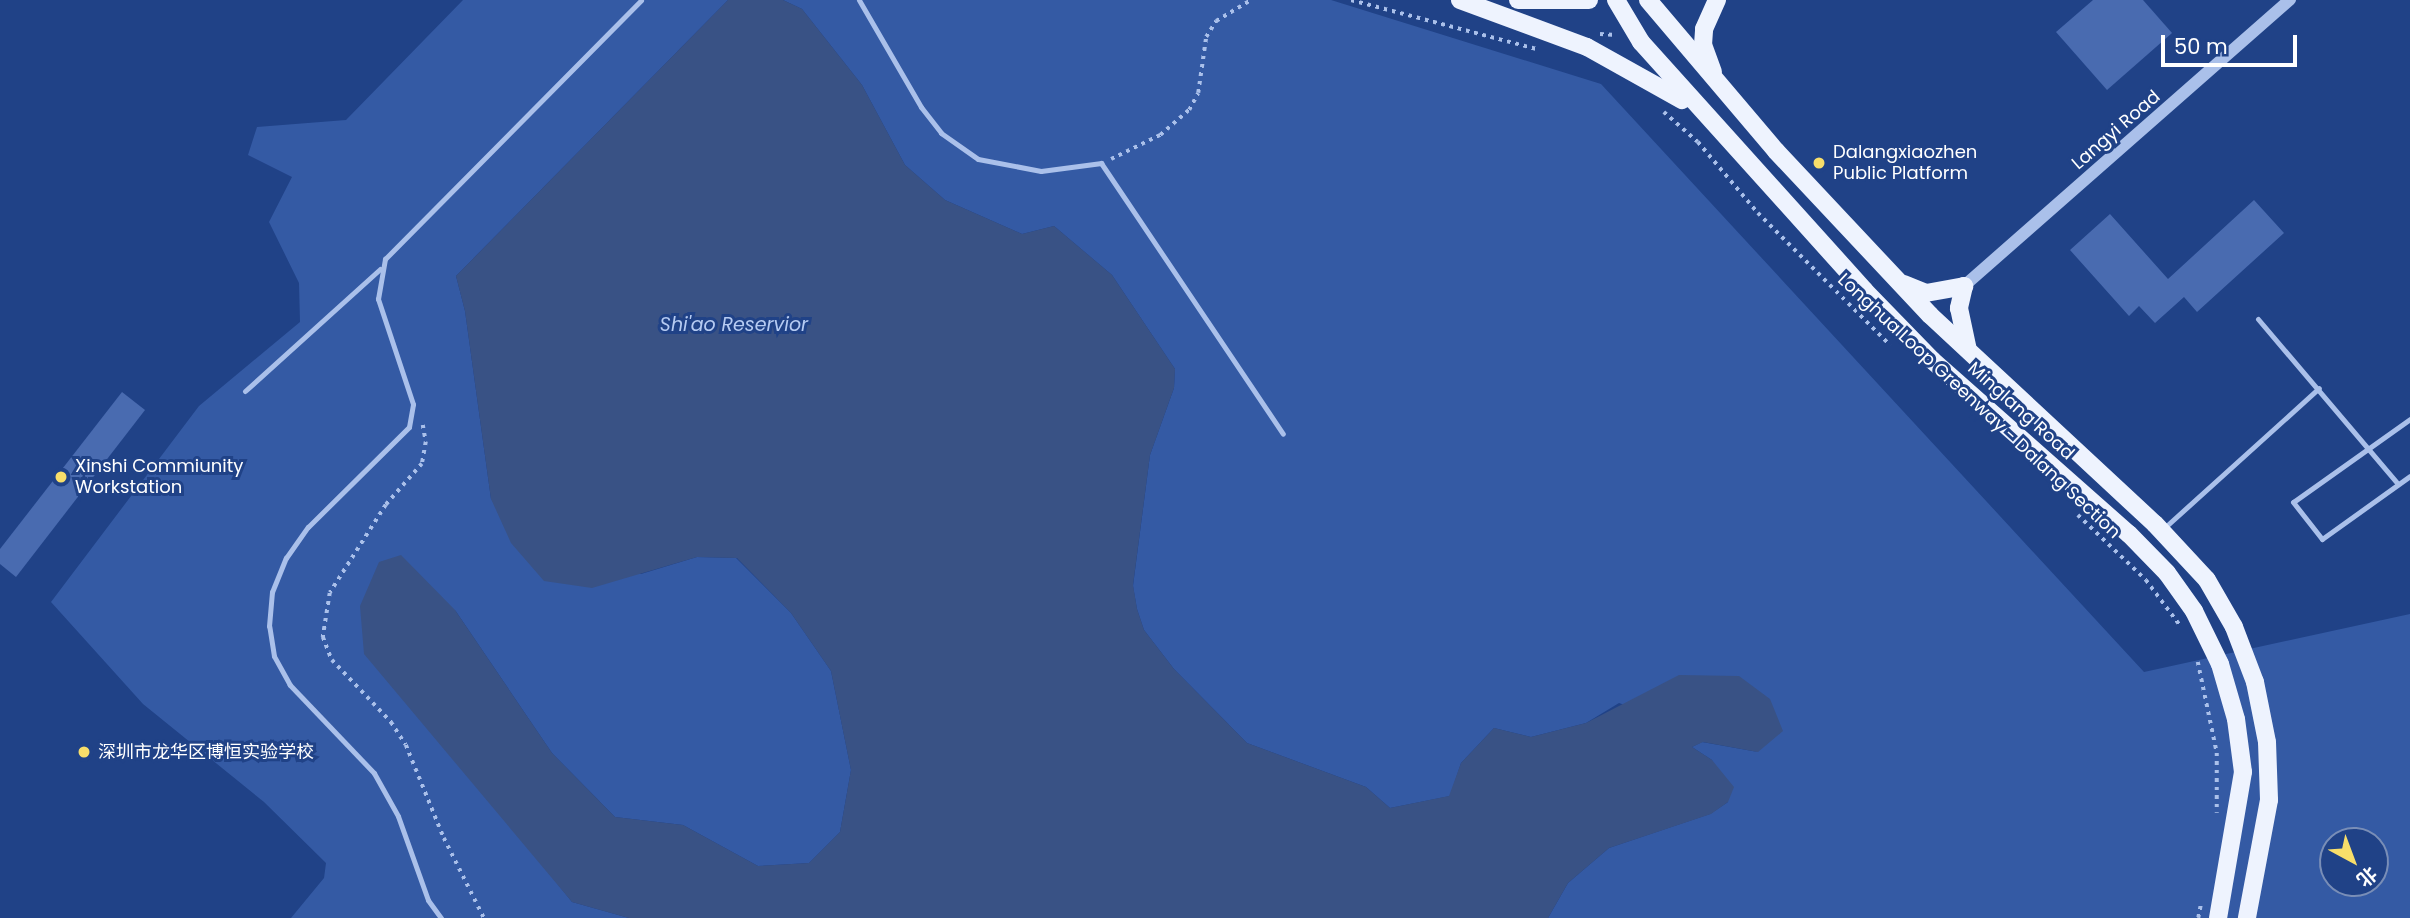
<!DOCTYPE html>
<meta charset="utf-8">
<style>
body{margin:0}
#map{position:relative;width:2410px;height:918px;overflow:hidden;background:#204287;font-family:Poppins,"Noto Sans SC",sans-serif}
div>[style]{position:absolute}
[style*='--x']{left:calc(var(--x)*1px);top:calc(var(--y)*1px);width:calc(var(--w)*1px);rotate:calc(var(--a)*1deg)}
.green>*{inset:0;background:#345aa4}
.water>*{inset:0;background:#395285}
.building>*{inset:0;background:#496bb0}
.path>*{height:3.5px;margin-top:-1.75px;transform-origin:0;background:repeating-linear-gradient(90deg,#aac0ea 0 3.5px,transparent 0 8.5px)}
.service>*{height:5px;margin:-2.5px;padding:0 2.5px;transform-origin:2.5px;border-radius:2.5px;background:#aac0ea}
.tertiary>*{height:12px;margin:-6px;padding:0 6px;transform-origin:6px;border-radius:6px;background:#aac0ea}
.primary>*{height:18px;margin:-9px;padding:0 9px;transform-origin:9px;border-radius:9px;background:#eef3fe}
.dots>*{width:19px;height:19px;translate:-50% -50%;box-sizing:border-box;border:4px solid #204287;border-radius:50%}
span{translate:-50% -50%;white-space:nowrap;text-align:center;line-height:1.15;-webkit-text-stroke:6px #204287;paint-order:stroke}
.street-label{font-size:18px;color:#fff}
.poi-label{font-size:18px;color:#fff}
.left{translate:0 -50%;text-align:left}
.water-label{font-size:19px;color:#b6cbf2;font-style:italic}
.north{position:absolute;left:2319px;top:827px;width:70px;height:70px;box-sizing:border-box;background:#204287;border:2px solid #798eb7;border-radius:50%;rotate:139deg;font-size:19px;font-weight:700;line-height:28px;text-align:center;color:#fff}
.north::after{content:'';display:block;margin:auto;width:24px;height:32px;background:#f8de6a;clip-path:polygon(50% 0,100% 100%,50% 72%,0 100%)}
.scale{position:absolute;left:2161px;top:35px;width:136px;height:32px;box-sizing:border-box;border:4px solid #fff;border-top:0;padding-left:9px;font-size:21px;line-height:24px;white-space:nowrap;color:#fff;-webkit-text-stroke:5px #204287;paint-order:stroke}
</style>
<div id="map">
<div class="green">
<i style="clip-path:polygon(463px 0,728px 0,456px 276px,465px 311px,491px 499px,641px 574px,697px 557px,736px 558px,791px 613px,831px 671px,851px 770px,840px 832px,809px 863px,758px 866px,683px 825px,615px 817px,552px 753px,455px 610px,531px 851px,572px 902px,629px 918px,291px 918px,324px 878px,326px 863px,264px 802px,143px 704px,51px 602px,199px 406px,300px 322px,299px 283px,269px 222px,292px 177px,248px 155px,257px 127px,346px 120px)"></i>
<i style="clip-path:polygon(evenodd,783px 0,1331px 0,1601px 84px,2144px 672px,2410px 614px,2410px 918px,1548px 918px,1568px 883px,1609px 848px,1710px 814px,1728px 802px,1712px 760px,1692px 747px,1702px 742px,1758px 752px,1619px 703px,1586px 723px,1531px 737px,1494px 728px,1461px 763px,1450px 796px,1390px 808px,1366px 787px,1247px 743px,1174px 669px,1144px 630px,1137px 609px,1133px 586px,1150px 455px,1174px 388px,1175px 369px,1112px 275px,1054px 226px,1022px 234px,945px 200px,905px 165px,862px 85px,802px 9px,783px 0,2333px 841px,2375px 841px,2375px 883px,2333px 883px,2333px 841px)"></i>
</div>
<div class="water">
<i style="clip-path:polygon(728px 0,783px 0,802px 9px,862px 85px,905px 165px,945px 200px,1022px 234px,1054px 226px,1112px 275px,1175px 369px,1174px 388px,1150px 455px,1133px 585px,1137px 609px,1144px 630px,1174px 669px,1247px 743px,1366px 787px,1390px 808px,1449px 796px,1461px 763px,1494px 728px,1531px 737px,1586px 723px,1679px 675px,1739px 676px,1770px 699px,1783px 731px,1758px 752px,1703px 742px,1692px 747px,1712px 760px,1734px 787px,1728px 802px,1711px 814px,1609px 848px,1568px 883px,1548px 918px,629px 918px,572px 902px,364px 654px,360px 606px,379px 562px,401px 555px,455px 610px,552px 753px,615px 817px,683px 825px,758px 866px,809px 863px,840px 832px,851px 770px,831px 671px,791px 613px,737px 558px,697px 557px,592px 588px,544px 581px,511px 543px,491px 499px,465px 311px,456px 276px)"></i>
</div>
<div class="building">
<i style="clip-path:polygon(2093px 0,2143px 0,2172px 33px,2107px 90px,2056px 32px)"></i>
<i style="clip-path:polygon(2254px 200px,2284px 233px,2197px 312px,2184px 297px,2155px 323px,2139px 306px,2129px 316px,2070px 250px,2110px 214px,2168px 279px)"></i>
<i style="clip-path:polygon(122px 392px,145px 410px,16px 577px,0 564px,0 549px)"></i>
</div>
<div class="path">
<i style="--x:1351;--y:0;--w:191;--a:14.8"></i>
<i style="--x:1600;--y:34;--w:16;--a:4"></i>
<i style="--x:1664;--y:112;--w:45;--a:41.4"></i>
<i style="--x:1698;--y:142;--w:93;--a:49.8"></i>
<i style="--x:1758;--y:213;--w:187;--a:45"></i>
<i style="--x:1111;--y:159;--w:55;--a:-26.1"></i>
<i style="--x:1160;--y:135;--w:38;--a:-41"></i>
<i style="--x:1189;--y:110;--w:19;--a:-62"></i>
<i style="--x:1198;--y:93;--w:57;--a:-81.9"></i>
<i style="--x:1206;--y:37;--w:19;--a:-58"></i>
<i style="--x:1216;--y:21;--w:41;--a:-31"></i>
<i style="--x:423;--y:425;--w:17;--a:80"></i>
<i style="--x:426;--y:442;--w:22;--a:100"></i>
<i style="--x:422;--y:464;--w:55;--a:131.3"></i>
<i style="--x:386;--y:505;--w:104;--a:122.5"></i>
<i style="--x:330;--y:593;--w:45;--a:99"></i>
<i style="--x:323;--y:637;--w:25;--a:69"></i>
<i style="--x:332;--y:660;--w:86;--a:46.4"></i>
<i style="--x:391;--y:722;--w:27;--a:57"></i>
<i style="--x:406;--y:745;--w:100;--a:67.8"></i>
<i style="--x:444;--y:838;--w:89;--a:63.4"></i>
<i style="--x:2078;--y:515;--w:94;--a:43.7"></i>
<i style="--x:2146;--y:580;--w:55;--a:53.1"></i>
<i style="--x:2198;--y:662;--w:93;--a:78.2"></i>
<i style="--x:2217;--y:753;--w:60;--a:90"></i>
<i style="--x:2198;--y:918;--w:15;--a:-79"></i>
</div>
<div class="service">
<i style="--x:859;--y:0;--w:124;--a:59.9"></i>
<i style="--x:921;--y:107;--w:33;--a:52"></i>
<i style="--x:941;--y:133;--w:45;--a:35.1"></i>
<i style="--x:978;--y:159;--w:64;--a:10.8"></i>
<i style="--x:1041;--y:171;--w:61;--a:-7.6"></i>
<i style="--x:1101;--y:163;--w:326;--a:56.1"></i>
<i style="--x:2258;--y:319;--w:216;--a:49.7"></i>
<i style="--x:245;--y:391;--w:182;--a:-42.1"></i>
<i style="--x:2410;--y:419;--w:143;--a:144.6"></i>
<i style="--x:2293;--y:502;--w:47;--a:51.9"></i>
<i style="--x:2322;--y:539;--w:108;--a:-35.6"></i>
<i style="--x:2163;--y:529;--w:210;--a:-42.1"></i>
<i style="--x:441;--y:918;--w:22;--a:-126"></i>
<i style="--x:428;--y:900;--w:89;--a:-109.7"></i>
<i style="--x:398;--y:816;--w:49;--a:-119.2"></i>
<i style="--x:374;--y:773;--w:122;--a:-133.7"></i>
<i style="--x:290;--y:685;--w:33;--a:-119"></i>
<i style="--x:274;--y:656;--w:30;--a:-99"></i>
<i style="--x:269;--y:626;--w:34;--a:-85"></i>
<i style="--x:272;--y:592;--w:37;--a:-68"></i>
<i style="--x:286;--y:558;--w:38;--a:-55"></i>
<i style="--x:308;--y:527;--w:142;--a:-44.7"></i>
<i style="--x:409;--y:427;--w:23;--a:-80"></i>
<i style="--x:413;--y:404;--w:111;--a:-108.4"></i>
<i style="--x:378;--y:299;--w:41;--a:-80.1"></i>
<i style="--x:385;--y:259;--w:364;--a:-45.3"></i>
</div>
<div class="tertiary">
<i style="--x:1964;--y:286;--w:434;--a:-41.3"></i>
</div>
<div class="primary">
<i style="--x:1460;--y:0;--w:135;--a:20.3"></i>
<i style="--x:1587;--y:47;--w:109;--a:29.2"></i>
<i style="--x:1518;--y:0;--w:71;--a:0"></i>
<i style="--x:1616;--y:0;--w:49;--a:59.2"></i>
<i style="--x:1641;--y:42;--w:334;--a:48"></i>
<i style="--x:1864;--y:290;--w:98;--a:45.8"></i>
<i style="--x:1932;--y:360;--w:263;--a:41.5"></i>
<i style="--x:2129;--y:534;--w:54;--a:45.7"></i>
<i style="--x:2167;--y:573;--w:47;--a:54.6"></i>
<i style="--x:2194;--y:611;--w:59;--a:63.9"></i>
<i style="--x:2220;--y:664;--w:57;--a:73.8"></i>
<i style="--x:2236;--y:719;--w:53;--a:82.5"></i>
<i style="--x:2243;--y:772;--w:148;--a:99.7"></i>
<i style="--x:1648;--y:0;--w:198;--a:49.7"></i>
<i style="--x:1776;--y:151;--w:225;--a:46.8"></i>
<i style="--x:1930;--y:315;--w:307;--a:42.9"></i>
<i style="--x:2155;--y:524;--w:76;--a:47.1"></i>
<i style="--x:2207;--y:580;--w:54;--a:60.1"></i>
<i style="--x:2234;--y:627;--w:59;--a:69.1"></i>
<i style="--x:2255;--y:682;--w:61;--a:78.7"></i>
<i style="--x:2267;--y:742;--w:58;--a:88"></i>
<i style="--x:2269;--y:800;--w:120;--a:100.6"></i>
<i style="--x:1713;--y:72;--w:29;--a:-110"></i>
<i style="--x:1703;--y:45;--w:16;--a:-86"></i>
<i style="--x:1704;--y:29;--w:32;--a:-66"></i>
<i style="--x:1904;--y:284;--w:24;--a:22"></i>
<i style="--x:1926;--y:293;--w:39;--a:-10"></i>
<i style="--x:1964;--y:286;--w:23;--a:103"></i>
<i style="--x:1959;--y:308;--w:40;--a:78"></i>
</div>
<div class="dots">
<i style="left:1819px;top:163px;background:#f8de6a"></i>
<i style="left:61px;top:477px;background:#f8de6a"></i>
<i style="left:84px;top:752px;background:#f8de6a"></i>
</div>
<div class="street-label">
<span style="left:2116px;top:130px;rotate:-41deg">Langyi Road</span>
<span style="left:1979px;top:406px;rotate:43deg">Longhua Loop Greenway - Dalang Section</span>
<span style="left:2021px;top:411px;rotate:42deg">Minglang Road</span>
</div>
<div class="poi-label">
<span class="left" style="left:1833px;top:163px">Dalangxiaozhen<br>Public Platform</span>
<span class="left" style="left:75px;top:477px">Xinshi Commiunity<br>Workstation</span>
<span class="left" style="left:98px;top:752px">深圳市龙华区博恒实验学校</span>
</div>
<div class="water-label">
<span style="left:734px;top:325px">Shi'ao Reservior</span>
</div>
<div class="north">北</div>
<div class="scale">50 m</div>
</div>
